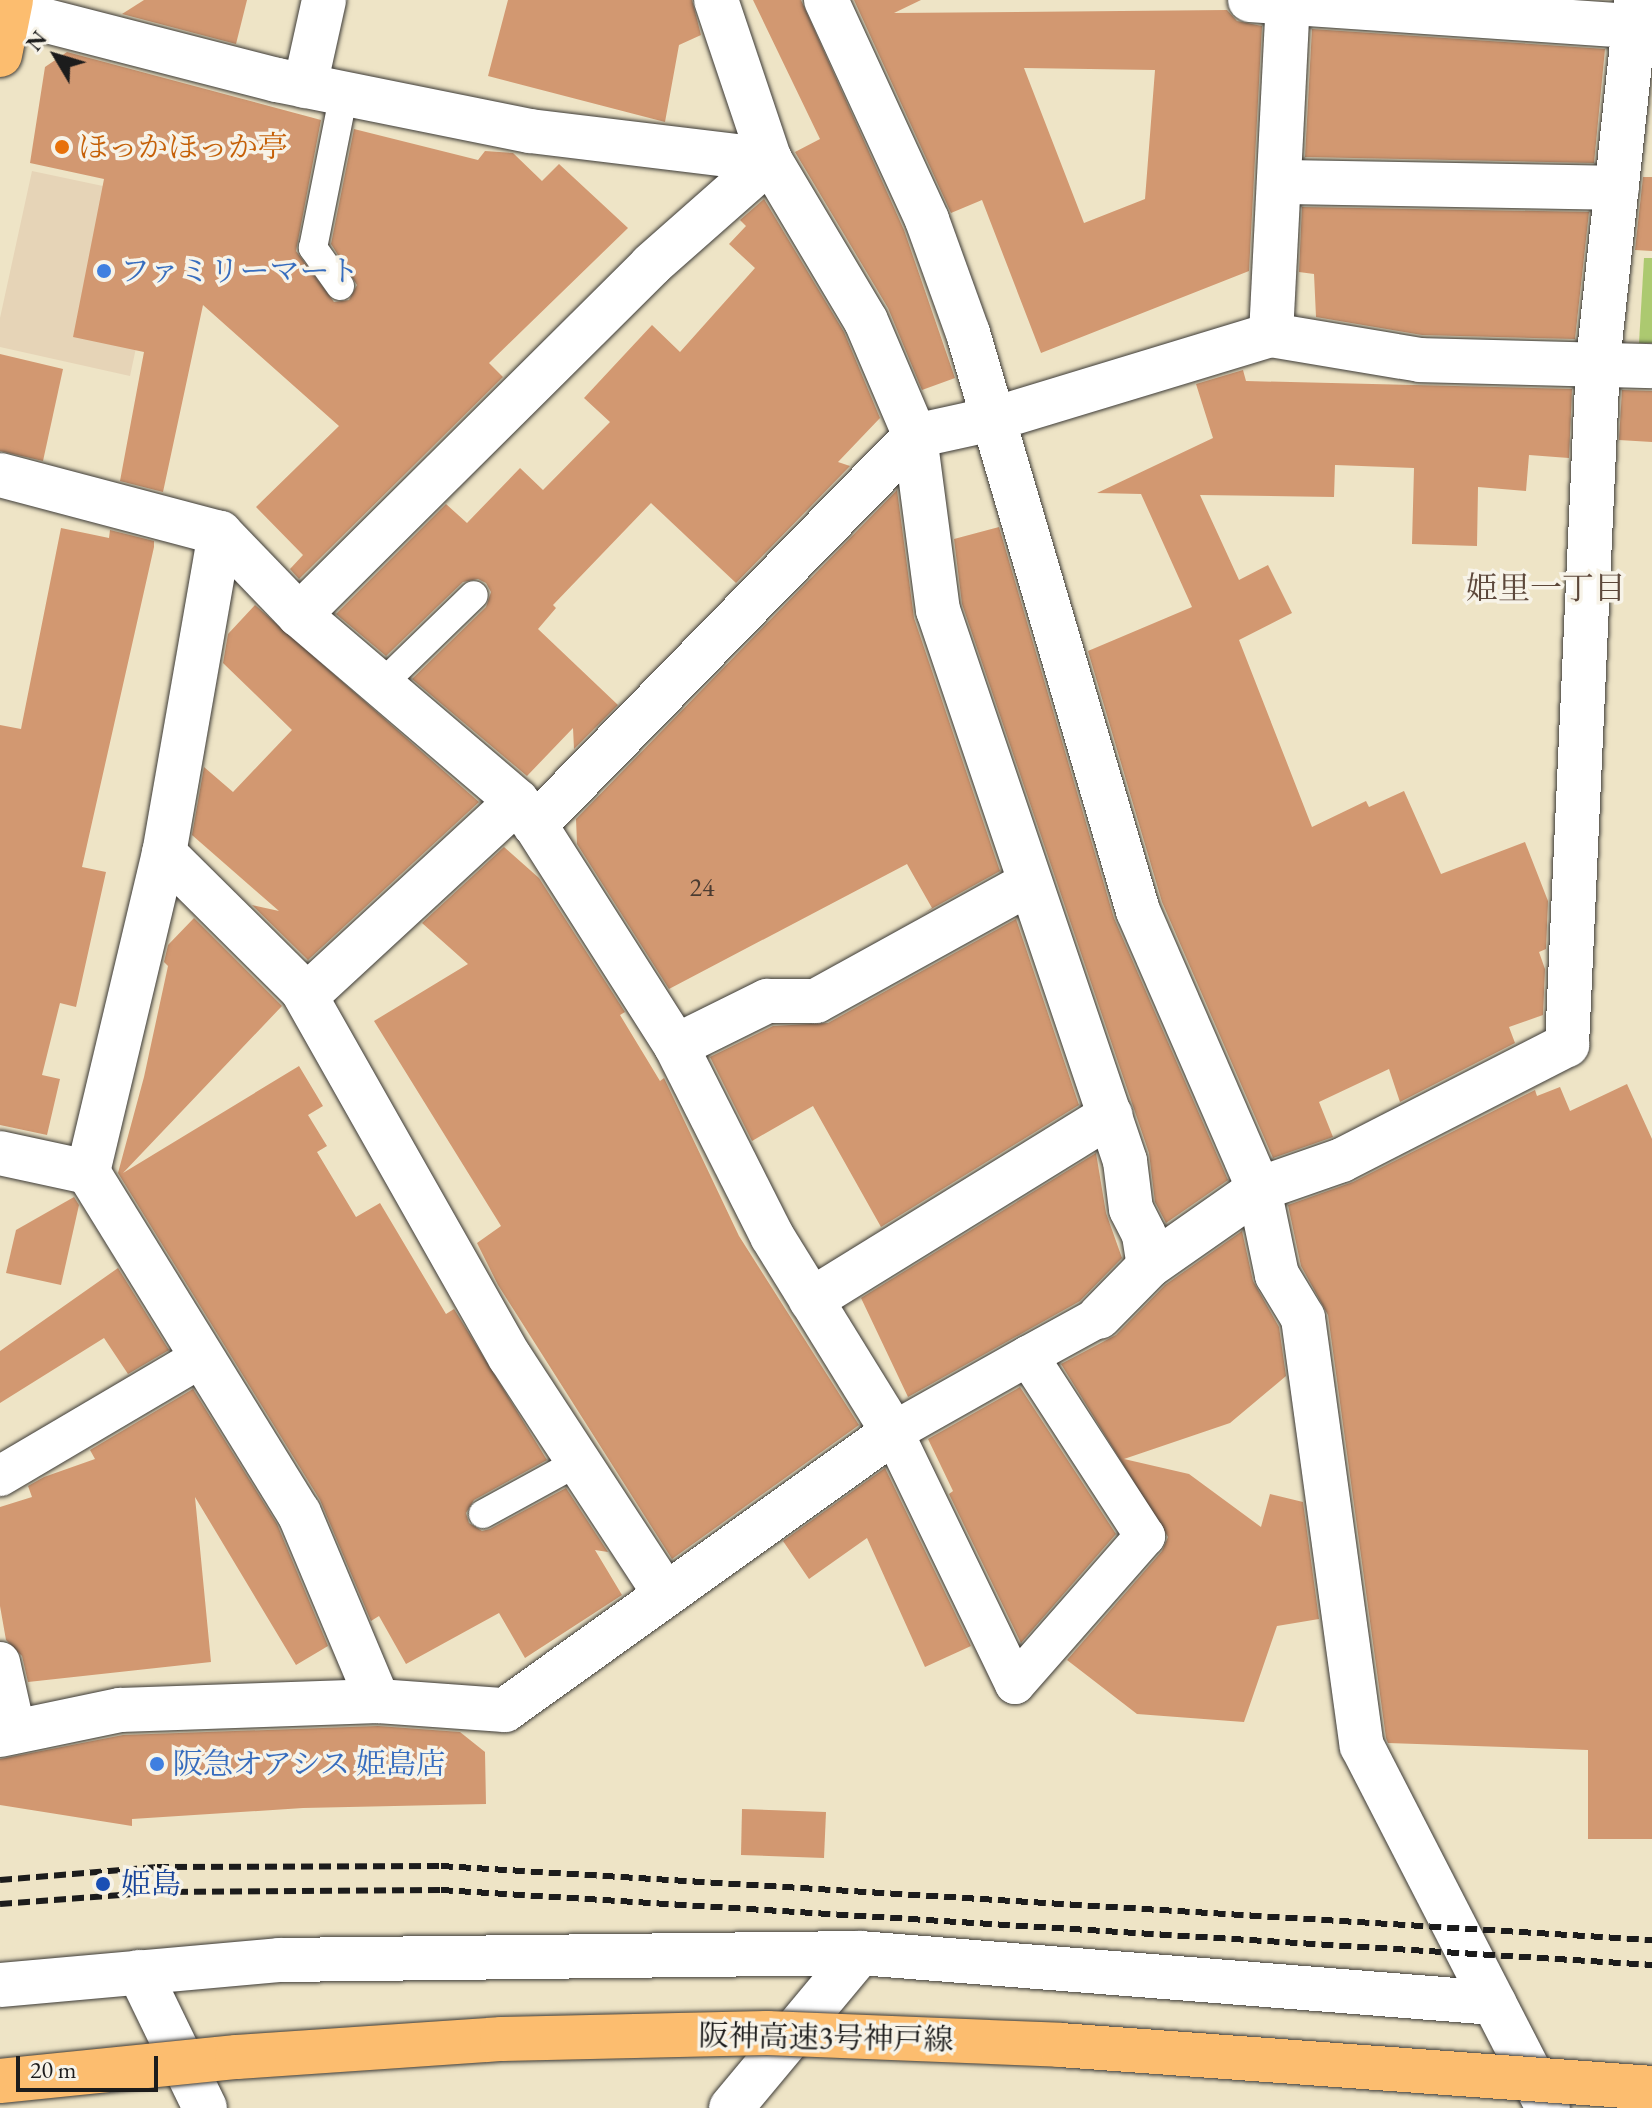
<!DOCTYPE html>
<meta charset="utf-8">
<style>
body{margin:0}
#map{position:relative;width:1652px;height:2108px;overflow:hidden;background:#eee4c6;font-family:"EB Garamond","Noto Serif JP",serif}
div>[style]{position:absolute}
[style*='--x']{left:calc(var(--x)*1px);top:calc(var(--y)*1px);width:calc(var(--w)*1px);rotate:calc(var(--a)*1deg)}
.built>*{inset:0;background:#e6d4b7}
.green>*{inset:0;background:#acc970}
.building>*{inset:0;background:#d29871}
.roads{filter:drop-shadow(0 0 2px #3c3a36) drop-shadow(0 0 2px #3c3a36)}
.service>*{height:28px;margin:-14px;padding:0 14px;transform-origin:14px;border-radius:14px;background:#fff}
.pedestrian>*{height:40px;margin:-20px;padding:0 20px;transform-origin:20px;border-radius:20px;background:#fff}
.minor>*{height:44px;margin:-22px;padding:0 22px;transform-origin:22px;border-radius:22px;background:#fff}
.primary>*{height:44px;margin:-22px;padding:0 22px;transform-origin:22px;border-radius:22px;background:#fcbd6f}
.rail>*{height:6px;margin-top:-3px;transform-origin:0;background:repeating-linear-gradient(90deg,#1c1c1c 0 12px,transparent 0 18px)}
.bridges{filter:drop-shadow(0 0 2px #3c3a36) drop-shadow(0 0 2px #3c3a36)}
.motorway-bridge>*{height:44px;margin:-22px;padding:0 22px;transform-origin:22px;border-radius:22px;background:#fcbd6f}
.dots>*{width:22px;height:22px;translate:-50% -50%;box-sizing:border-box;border:4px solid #f7f3e8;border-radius:50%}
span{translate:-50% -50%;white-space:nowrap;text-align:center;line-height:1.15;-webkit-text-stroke:7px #f7f3e8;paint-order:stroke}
.number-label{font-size:26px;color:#4a3b31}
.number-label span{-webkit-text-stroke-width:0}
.food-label{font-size:30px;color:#c56008}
.left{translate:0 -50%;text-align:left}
.shop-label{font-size:30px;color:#366cbe}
.transit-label{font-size:30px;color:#164399}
.street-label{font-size:30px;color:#1c1c1c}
.neighbourhood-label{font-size:32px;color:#5c473a}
.north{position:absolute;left:16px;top:16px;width:80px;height:80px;-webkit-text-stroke:6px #f7f3e8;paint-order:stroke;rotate:308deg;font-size:22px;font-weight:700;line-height:32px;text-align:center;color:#1c1c1c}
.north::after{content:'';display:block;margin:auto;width:28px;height:36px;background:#1c1c1c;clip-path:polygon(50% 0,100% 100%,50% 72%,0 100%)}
.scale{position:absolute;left:16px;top:2056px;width:142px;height:36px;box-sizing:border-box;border:4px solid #1c1c1c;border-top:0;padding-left:10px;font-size:24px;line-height:28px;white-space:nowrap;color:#1c1c1c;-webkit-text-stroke:6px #f7f3e8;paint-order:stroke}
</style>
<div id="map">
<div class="built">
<i style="clip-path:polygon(32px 171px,221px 211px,152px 273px,130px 376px,0 347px,0 318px)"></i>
</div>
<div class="green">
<i style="clip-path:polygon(1644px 258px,1652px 258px,1652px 343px,1639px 343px)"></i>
</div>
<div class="building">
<i style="clip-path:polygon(144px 0,247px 0,236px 44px,122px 14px)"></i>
<i style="clip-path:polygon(508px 0,692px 0,701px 35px,679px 45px,665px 122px,488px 76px)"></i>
<i style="clip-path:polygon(753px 0,801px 0,904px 230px,955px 378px,922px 390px,888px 308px,795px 152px,820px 139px)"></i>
<i style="clip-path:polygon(evenodd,854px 0,921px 0,894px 13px,1227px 10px,1237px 21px,1262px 26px,1249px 271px,1041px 353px,982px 200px,951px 213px,854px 0,1024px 68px,1155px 70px,1145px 199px,1084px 223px,1024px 68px)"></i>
<i style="clip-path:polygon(1312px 29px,1605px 49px,1594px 163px,1305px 157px)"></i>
<i style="clip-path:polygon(67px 52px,321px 120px,296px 251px,334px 302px,349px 300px,357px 285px,331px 244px,354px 129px,478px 160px,485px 151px,513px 153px,542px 181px,559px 164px,628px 228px,489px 363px,503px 377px,299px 579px,290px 569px,303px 555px,256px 507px,339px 426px,203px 305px,163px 492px,120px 481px,144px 352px,73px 337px,104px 179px,30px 163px,45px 67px)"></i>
<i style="clip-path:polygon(1643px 177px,1652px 177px,1652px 251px,1635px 250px)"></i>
<i style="clip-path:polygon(764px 199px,844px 332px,880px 418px,838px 462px,850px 466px,736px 583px,651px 503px,553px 605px,556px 608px,538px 629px,618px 705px,574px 749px,573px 728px,527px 776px,412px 679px,486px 607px,491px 592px,486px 583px,478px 579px,463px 582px,386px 656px,336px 614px,446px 504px,467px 523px,520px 468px,543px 490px,610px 422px,584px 398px,652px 325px,680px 352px,755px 268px,729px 244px,746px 226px,740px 220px)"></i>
<i style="clip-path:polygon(1302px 207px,1589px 212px,1575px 339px,1422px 335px,1316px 317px,1314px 274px,1299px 272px)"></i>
<i style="clip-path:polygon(0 354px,63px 369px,43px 461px,0 451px)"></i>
<i style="clip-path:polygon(1243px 370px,1246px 381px,1572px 389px,1569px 458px,1529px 455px,1526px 491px,1478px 487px,1477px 546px,1412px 544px,1414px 468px,1335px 465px,1334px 497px,1200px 495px,1239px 580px,1268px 565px,1292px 613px,1239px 640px,1312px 827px,1366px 801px,1369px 807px,1404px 791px,1441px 874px,1525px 842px,1548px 901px,1546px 949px,1539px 952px,1545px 969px,1543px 1015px,1509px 1027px,1515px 1043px,1400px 1102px,1389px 1069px,1319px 1102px,1333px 1137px,1273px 1158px,1162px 902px,1088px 651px,1192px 607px,1141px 494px,1097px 493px,1213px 438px,1196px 384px)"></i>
<i style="clip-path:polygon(1622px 390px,1652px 391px,1652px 442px,1619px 440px)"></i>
<i style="clip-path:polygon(897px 490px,914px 618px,1000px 871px,924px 913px,932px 908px,907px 864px,669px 989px,577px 844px,576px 819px)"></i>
<i style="clip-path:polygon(999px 527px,1114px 918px,1228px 1180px,1166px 1223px,1155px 1202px,1149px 1153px,962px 604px,954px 539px)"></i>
<i style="clip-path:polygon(61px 528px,109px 538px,110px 530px,154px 541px,154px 547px,82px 867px,106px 872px,76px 1007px,60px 1003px,42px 1075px,60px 1079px,47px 1135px,0 1125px,0 725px,21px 729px)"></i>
<i style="clip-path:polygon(255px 605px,479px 802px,308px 960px,252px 905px,279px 911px,192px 835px,204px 767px,233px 792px,292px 730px,223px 663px,228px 634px)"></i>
<i style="clip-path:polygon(504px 847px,539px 878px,625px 1012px,620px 1015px,660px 1081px,664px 1078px,739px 1236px,859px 1425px,672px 1559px,498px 1285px,477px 1243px,501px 1226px,374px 1021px,468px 964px,422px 923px)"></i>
<i style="clip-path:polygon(194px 918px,282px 1006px,123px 1173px,299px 1066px,323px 1106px,308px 1115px,327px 1146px,317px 1152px,356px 1217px,380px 1203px,446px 1314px,454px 1309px,547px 1460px,474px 1500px,466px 1513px,469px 1523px,482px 1531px,490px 1529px,566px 1488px,608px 1552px,595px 1550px,622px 1595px,525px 1658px,499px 1613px,406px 1664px,379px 1616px,371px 1621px,320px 1500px,118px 1173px,144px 1077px,168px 966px,164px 962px,168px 945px)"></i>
<i style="clip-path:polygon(1016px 919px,1079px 1105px,881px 1227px,813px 1106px,752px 1141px,710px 1057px,773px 1026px,828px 1023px)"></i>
<i style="clip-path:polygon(1627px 1084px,1652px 1139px,1652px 1839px,1588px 1839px,1588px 1750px,1388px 1743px,1386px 1738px,1328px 1315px,1301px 1266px,1288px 1205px,1353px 1182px,1535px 1090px,1537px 1096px,1560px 1087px,1570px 1111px)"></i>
<i style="clip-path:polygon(1096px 1153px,1106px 1213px,1122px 1258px,1080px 1301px,908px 1397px,861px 1298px)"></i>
<i style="clip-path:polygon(74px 1197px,79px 1205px,61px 1285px,6px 1273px,16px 1230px)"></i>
<i style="clip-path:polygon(1242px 1231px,1253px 1281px,1279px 1327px,1286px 1376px,1230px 1423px,1124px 1459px,1189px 1474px,1261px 1527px,1270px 1494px,1303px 1502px,1319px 1619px,1277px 1626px,1244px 1722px,1137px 1714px,1067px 1660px,1162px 1551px,1168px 1537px,1061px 1364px,1116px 1335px,1165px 1285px)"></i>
<i style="clip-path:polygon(118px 1268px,169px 1350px,128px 1374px,104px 1338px,0 1403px,0 1351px)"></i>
<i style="clip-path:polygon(1020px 1387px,1116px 1534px,1021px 1643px,949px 1494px,953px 1491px,928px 1439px)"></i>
<i style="clip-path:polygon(193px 1389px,277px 1524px,328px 1646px,296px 1665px,195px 1497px,211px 1662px,28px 1682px,22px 1656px,6px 1640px,0 1606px,0 1507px,32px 1497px,28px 1486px,44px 1477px,95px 1459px,90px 1450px)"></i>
<i style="clip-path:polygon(885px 1468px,971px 1646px,925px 1667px,867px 1538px,809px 1579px,783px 1541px)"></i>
<i style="clip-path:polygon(378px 1726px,460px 1732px,485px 1752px,486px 1804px,303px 1808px,132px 1819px,132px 1826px,0 1805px,0 1759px,123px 1735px)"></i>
<i style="clip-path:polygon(742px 1809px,826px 1812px,824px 1858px,741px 1855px)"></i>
</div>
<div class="roads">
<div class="service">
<i style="--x:340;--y:286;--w:47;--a:-125.4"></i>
<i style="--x:313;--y:248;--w:158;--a:-78.7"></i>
<i style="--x:381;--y:685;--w:129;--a:-44.1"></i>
<i style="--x:483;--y:1514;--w:108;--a:-28.7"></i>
</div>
<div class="pedestrian">
<i style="--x:1028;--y:1356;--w:215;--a:57"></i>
<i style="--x:1145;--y:1536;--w:197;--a:131.3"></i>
<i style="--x:1015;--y:1684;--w:280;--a:-115.8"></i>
<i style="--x:893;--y:1432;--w:155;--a:-29.4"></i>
<i style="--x:1028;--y:1356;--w:81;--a:-28.8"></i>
<i style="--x:0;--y:1476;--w:232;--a:-30.5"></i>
<i style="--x:0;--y:1662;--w:73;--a:77.3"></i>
</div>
<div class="minor">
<i style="--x:716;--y:0;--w:169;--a:71.4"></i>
<i style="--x:770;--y:160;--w:187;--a:59.2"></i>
<i style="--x:866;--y:321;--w:125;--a:66.9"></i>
<i style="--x:915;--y:436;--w:176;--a:82.5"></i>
<i style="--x:938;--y:610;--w:582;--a:71.25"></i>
<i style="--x:1125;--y:1161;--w:48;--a:82.9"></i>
<i style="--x:1131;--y:1209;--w:29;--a:63"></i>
<i style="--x:1144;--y:1235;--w:31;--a:81"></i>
<i style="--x:1149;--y:1266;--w:71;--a:134.4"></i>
<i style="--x:826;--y:0;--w:242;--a:65.3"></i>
<i style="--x:927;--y:220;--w:120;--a:70.1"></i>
<i style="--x:968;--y:333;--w:602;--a:73.61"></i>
<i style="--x:1138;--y:911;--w:303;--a:66.5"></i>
<i style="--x:1259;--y:1189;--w:88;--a:78.2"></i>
<i style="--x:1277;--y:1275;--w:50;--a:58.8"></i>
<i style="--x:1303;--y:1318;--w:432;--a:82.2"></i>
<i style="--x:1362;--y:1746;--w:407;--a:62.8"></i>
<i style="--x:1250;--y:0;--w:385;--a:3.9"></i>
<i style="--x:8;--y:11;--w:278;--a:14.4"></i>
<i style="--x:277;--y:80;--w:258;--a:11.4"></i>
<i style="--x:530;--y:131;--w:242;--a:6.9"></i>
<i style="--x:305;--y:86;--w:88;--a:-77.5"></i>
<i style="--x:1280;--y:182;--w:337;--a:1"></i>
<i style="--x:1271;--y:335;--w:335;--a:-87.1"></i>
<i style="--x:0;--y:475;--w:228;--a:14.8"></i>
<i style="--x:220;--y:533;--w:325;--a:99.9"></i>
<i style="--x:164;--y:853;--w:328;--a:103.4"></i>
<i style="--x:88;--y:1172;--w:401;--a:58.3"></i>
<i style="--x:299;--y:1513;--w:204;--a:67.2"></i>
<i style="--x:299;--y:615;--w:496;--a:-44.8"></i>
<i style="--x:651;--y:265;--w:159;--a:-41.4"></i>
<i style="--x:535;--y:825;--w:544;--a:-45.67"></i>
<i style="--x:915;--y:436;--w:84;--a:-12.4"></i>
<i style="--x:997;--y:418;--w:286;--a:-16.9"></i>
<i style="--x:1271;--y:335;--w:151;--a:9.5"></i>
<i style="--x:1420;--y:360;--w:232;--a:1.5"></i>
<i style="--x:164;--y:853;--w:194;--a:44.8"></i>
<i style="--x:302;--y:990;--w:422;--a:60.5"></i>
<i style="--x:510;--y:1357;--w:283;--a:56.8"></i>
<i style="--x:306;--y:996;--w:287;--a:-42.7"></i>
<i style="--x:676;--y:1046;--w:102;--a:-26.3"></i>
<i style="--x:767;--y:1001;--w:49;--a:0"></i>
<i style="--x:816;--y:1001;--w:244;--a:-28.9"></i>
<i style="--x:0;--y:1153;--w:90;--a:12.2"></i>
<i style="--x:1149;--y:1266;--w:134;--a:-35"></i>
<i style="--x:1259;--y:1189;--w:88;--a:-19.3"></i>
<i style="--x:1342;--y:1160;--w:253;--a:-27.1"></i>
<i style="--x:1567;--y:1045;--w:684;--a:-87.4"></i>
<i style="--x:1598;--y:362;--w:364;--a:-83.9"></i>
<i style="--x:811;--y:1300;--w:352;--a:-31.7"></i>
<i style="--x:0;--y:1735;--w:123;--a:-11.8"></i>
<i style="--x:120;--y:1710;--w:258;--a:-2"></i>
<i style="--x:378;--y:1701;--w:127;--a:4.1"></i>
<i style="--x:505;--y:1710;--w:477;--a:-35.6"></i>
<i style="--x:893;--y:1432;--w:230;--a:-121.7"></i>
<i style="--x:772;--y:1236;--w:213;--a:-116.8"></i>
<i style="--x:676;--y:1046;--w:262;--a:-122.5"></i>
<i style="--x:535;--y:825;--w:30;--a:-127"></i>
<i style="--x:517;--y:801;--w:287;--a:-139.5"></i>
<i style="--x:299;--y:615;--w:114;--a:-133.9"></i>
<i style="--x:139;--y:1972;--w:151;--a:64.1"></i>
<i style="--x:0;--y:1985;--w:280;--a:-5.1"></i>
<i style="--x:279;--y:1960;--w:581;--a:-0.69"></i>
<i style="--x:860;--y:1953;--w:636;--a:4.51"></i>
<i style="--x:731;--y:2108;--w:202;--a:-50.2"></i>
</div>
<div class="primary">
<i style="--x:0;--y:55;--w:56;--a:-78.7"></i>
</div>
</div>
<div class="rail">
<i style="--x:0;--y:1880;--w:158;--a:-4.7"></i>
<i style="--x:157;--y:1867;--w:284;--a:-0.2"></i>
<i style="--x:441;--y:1866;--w:1213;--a:3.5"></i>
<i style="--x:0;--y:1904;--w:158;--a:-4.3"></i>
<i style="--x:158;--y:1892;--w:283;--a:-0.4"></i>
<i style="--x:441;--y:1890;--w:1213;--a:3.54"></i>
</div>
<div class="bridges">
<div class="motorway-bridge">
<i style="--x:0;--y:2081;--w:238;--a:-5.8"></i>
<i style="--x:237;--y:2057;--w:266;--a:-3.9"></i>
<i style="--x:502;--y:2039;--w:265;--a:-1.3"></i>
<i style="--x:767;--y:2033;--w:293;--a:2.3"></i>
<i style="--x:1060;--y:2045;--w:594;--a:4.15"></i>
</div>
</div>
<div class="dots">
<i style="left:62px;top:147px;background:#e8710a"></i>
<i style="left:104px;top:271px;background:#3f7fe0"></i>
<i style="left:157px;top:1764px;background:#3f7fe0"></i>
<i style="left:103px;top:1884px;background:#1a4fb4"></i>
</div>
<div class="number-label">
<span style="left:702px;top:888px">24</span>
</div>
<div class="food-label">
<span class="left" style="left:78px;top:147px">ほっかほっか亭</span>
</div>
<div class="shop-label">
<span class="left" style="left:120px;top:271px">ファミリーマート</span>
<span class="left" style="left:173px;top:1764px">阪急オアシス 姫島店</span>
</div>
<div class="transit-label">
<span class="left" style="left:121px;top:1884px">姫島</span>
</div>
<div class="street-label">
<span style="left:826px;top:2038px;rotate:1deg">阪神高速3号神戸線</span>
</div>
<div class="neighbourhood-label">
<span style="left:1546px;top:588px">姫里一丁目</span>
</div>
<div class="north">N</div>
<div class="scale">20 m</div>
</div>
